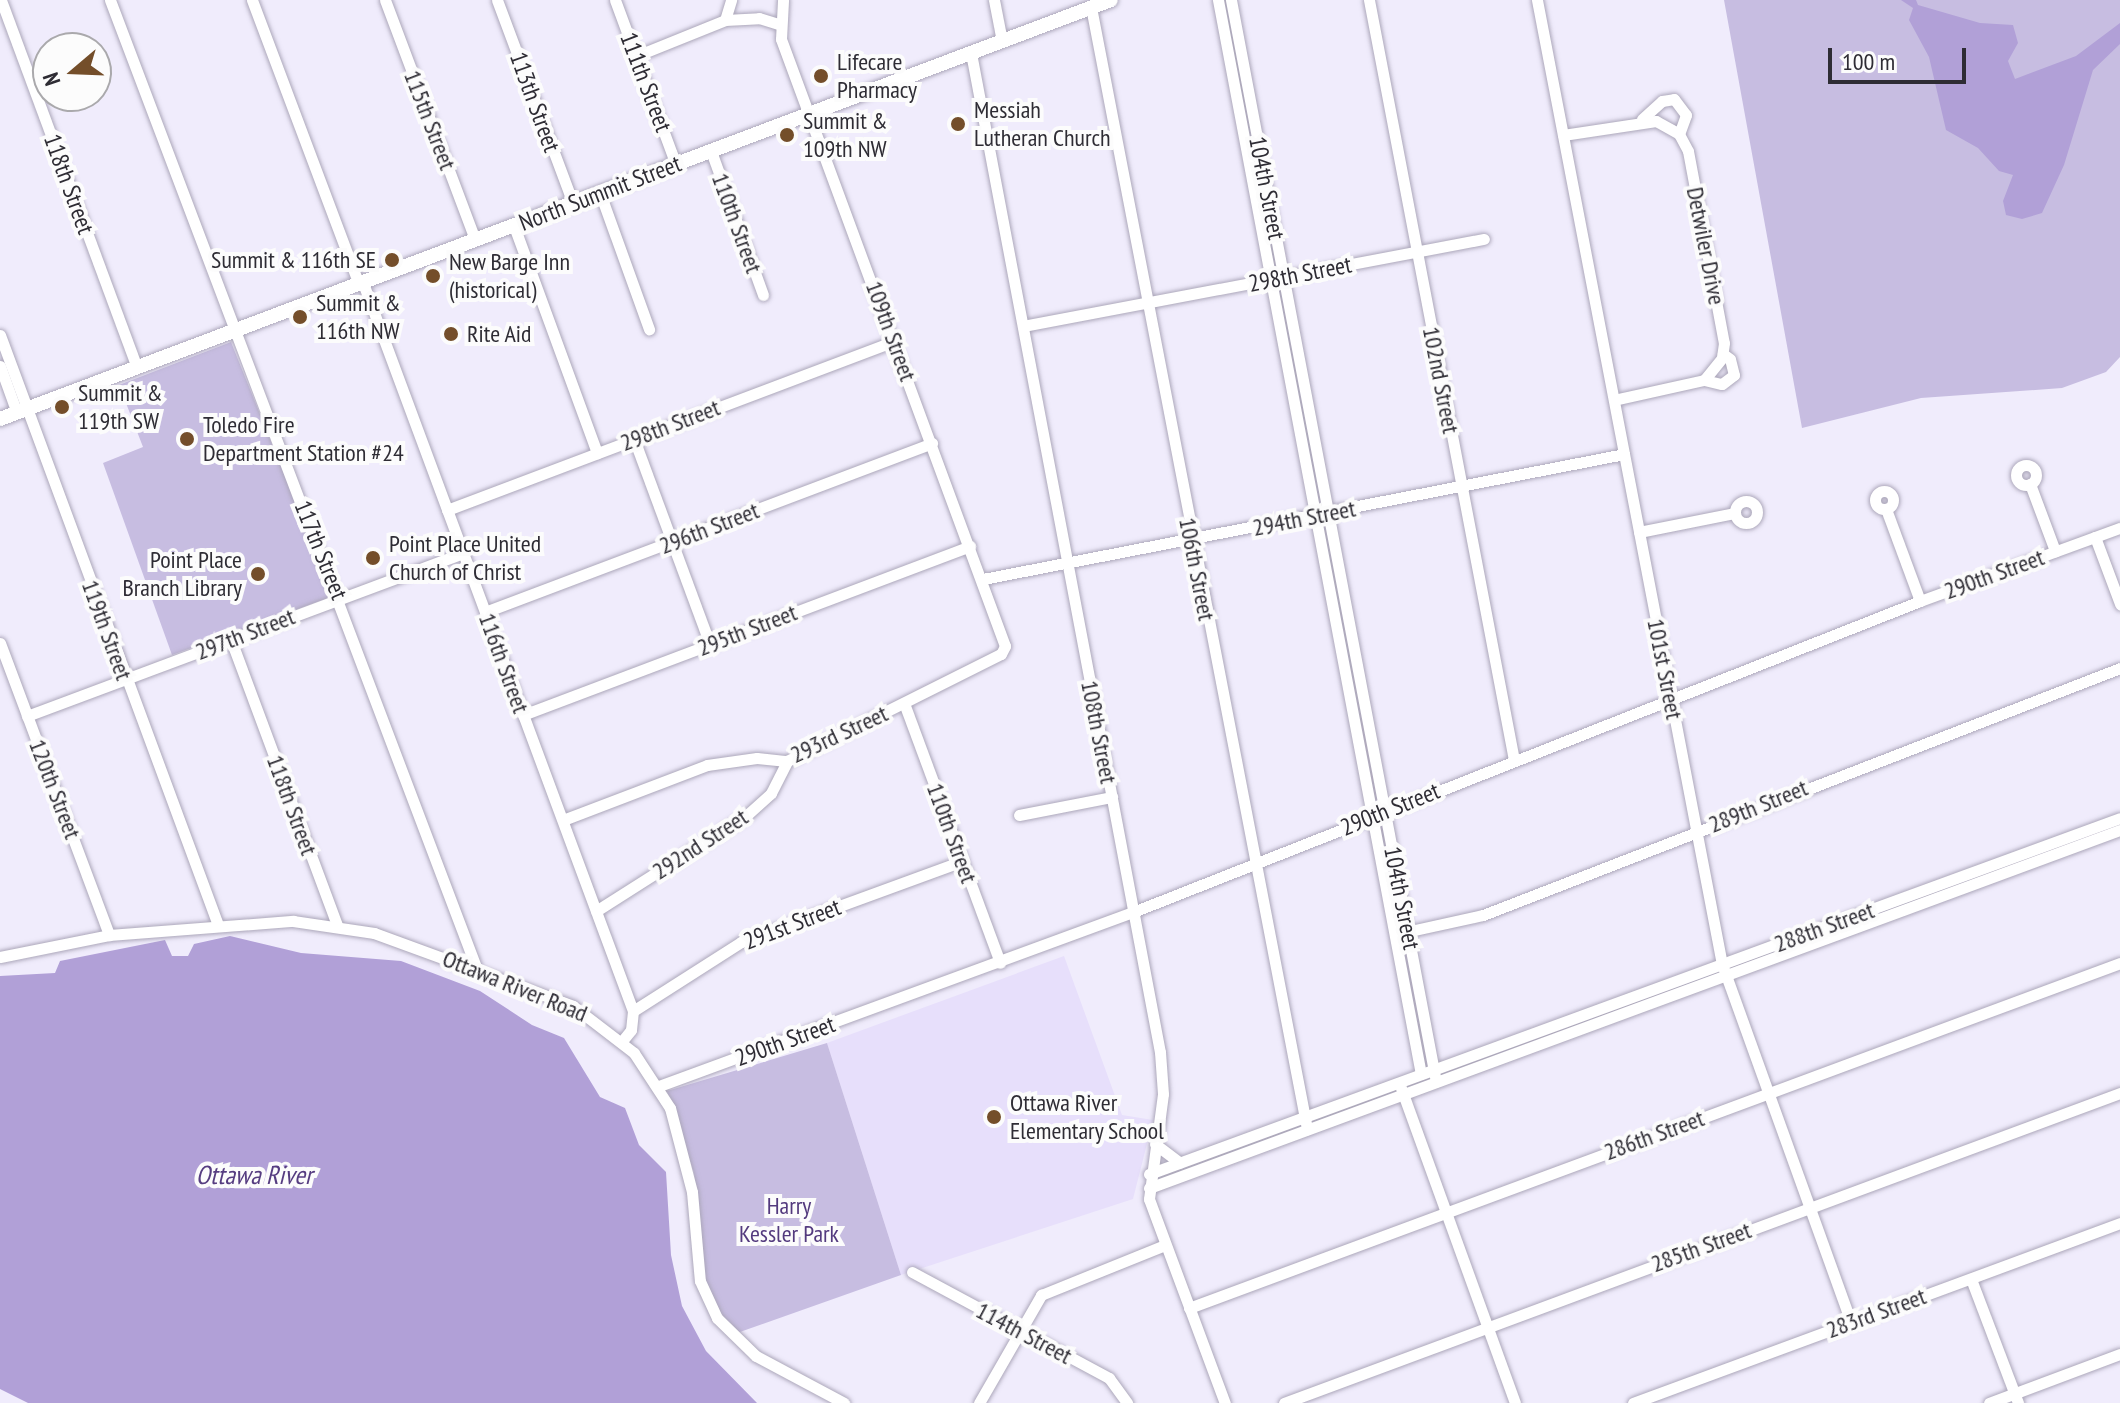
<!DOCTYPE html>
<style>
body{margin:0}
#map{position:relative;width:2120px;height:1403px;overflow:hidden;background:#f0ecfc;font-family:"PT Sans Narrow",sans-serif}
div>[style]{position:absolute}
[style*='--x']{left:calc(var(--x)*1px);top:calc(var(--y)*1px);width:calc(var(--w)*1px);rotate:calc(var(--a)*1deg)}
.built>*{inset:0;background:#e7dffb}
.green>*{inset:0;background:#c7bde1}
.water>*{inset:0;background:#b1a0d7}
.roads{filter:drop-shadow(0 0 2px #aca7ba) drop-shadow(0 0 2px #aca7ba)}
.minor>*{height:11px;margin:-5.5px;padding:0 5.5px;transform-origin:5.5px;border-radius:5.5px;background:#fff}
.minor>.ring{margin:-5.5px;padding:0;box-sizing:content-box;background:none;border:11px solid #fff;border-radius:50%}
.major>*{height:14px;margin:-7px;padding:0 7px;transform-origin:7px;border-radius:7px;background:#fff}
.dots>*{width:22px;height:22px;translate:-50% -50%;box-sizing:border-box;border:4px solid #fcfcfc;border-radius:50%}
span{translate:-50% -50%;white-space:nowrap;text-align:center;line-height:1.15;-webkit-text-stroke:8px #fcfcfc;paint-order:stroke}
.poi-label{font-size:24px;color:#2e2c34}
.left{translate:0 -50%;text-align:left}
.right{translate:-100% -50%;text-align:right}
.street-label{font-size:24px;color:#2e2c34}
.park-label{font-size:24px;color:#533a7e}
.water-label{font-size:26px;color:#563d81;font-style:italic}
.north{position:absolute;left:32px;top:32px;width:80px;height:80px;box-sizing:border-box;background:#fcfcfc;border:2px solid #aaa9ac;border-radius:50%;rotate:251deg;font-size:22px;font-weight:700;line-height:32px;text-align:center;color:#2e2c34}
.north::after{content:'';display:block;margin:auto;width:28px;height:36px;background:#744e2a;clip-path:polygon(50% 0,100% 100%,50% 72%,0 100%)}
.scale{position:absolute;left:1828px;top:48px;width:138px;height:36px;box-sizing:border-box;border:4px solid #2e2c34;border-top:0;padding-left:10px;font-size:24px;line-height:28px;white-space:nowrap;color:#2e2c34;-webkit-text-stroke:6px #fcfcfc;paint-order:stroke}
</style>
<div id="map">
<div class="built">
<i style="clip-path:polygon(1064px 956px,1122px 1115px,1153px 1120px,1133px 1199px,901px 1275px,827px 1043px)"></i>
</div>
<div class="green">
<i style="clip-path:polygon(1724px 0,2120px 0,2120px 357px,2106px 372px,2062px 388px,1921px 398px,1802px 428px)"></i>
<i style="clip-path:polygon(231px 342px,333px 596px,172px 655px,103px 463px,143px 447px,119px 385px)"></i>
<i style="clip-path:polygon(827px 1043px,901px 1275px,737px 1333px,715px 1307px,703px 1273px,694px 1173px,667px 1091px)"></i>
</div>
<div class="water">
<i style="clip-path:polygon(1901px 0,1916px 0,1918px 5px,1980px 23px,2013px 25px,2018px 43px,2008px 61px,2015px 79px,2076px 56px,2120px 23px,2120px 44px,2093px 70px,2064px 165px,2042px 213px,2022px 219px,2006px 215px,2003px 201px,2013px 175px,1999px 171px,1978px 148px,1946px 130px,1929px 57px,1909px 20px,1913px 8px)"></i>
<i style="clip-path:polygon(230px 936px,301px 953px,401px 961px,480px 991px,532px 1025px,564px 1038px,600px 1097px,625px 1108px,639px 1145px,666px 1172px,671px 1255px,682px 1306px,706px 1351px,757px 1403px,28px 1403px,0 1389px,0 976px,55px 973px,60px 961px,165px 940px,172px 956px,188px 956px,194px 944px)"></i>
</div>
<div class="roads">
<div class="minor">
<i style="--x:1;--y:0;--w:392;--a:69.7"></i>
<i style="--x:110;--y:0;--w:1034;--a:69.27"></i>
<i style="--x:252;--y:0;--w:303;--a:69.4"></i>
<i style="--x:385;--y:0;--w:256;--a:69.4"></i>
<i style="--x:497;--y:0;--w:217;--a:69.5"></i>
<i style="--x:615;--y:0;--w:176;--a:69.7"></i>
<i style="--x:994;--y:0;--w:42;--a:79"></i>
<i style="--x:1218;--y:0;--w:1093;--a:79.3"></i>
<i style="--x:1231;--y:0;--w:1101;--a:79.27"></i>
<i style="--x:1369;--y:0;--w:774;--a:79.2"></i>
<i style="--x:1537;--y:0;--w:982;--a:79.14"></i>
<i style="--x:1722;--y:964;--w:381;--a:70.2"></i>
<i style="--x:1091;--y:7;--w:1143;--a:79.1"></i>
<i style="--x:725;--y:20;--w:34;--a:-3"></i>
<i style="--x:759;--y:18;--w:21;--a:17"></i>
<i style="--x:971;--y:53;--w:1017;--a:79.29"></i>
<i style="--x:1160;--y:1052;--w:42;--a:85.9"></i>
<i style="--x:1163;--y:1094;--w:106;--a:97.6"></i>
<i style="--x:1149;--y:1199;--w:218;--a:69.6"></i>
<i style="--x:636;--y:56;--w:96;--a:-22"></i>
<i style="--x:725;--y:20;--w:21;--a:-73"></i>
<i style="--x:1642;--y:119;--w:27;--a:-42"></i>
<i style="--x:1662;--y:101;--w:12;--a:-9"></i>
<i style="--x:1674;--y:99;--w:20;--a:53"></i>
<i style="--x:1686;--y:115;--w:20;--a:110"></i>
<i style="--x:1563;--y:135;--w:94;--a:-8.6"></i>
<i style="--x:1656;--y:121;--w:26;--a:29"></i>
<i style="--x:1679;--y:134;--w:19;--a:62"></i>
<i style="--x:1688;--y:151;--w:195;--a:79.4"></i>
<i style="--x:1724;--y:343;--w:15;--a:98"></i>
<i style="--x:1722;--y:358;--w:28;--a:129"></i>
<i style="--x:1704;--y:380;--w:92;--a:167.5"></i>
<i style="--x:711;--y:151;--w:153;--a:70.1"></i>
<i style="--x:600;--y:193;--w:145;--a:70.2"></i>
<i style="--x:514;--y:226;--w:242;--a:69.9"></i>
<i style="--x:363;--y:283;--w:776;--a:69.65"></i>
<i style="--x:633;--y:1011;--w:19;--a:96"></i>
<i style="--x:631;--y:1030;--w:14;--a:129"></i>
<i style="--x:1023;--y:326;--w:469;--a:-10.7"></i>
<i style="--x:0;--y:335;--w:629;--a:69.72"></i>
<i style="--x:0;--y:366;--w:50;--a:70.1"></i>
<i style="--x:1704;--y:380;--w:18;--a:13"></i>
<i style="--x:1722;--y:384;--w:15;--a:-37"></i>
<i style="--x:1734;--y:375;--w:16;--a:-104"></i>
<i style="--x:1730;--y:359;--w:9;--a:-144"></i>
<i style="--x:634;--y:439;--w:219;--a:69.7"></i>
<i class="ring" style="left:2016px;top:465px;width:9px;height:9px"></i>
<i style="--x:2030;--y:484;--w:72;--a:69.5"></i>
<i class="ring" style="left:1875px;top:491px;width:7px;height:7px"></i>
<i class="ring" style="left:1735px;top:501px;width:11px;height:11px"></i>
<i style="--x:1886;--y:509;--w:98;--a:69.7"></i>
<i style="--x:447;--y:510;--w:478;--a:-20.7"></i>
<i style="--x:1639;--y:532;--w:98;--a:-11.2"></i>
<i style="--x:2095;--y:537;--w:72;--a:69.5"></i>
<i style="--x:983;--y:579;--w:653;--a:-11.03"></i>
<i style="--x:485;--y:612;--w:478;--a:-20.7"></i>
<i style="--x:231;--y:640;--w:304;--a:69.6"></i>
<i style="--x:0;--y:643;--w:312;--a:69.5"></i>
<i style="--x:904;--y:703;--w:277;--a:69.7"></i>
<i style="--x:523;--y:715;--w:478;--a:-20.7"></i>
<i style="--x:27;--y:716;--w:465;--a:-20.5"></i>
<i style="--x:1019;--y:815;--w:95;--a:-11"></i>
<i style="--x:563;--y:820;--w:154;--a:-20.9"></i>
<i style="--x:707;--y:765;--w:50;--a:-8"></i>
<i style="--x:757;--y:758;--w:30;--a:6"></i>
<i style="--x:787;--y:761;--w:239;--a:-26.6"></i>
<i style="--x:1001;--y:654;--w:9;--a:-63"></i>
<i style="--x:1005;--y:646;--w:647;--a:-110.26"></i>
<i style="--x:781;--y:39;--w:39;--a:-87"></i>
<i style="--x:596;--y:911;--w:180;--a:-32.5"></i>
<i style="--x:748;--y:814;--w:31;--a:-42"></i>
<i style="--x:771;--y:793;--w:36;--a:-63"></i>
<i style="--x:1401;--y:933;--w:84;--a:-12.4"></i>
<i style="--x:1483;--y:915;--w:683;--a:-21.19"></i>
<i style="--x:0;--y:957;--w:111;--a:-11.4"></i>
<i style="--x:109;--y:935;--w:185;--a:-4.4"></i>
<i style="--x:293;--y:921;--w:82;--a:8.4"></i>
<i style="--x:374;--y:933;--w:212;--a:20.1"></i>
<i style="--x:573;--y:1006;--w:77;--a:37.6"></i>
<i style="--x:634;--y:1053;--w:66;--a:56.8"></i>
<i style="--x:670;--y:1108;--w:87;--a:75.3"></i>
<i style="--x:692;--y:1192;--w:89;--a:84.9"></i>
<i style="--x:700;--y:1281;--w:41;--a:65.3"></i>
<i style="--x:717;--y:1318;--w:54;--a:44.3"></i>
<i style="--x:756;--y:1356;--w:100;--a:28.1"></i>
<i style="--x:633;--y:1011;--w:128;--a:-32.6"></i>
<i style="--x:741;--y:942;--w:235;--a:-20.1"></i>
<i style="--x:659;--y:1086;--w:505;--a:-20.16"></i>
<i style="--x:1133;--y:912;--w:846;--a:-21.56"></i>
<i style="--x:1920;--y:601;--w:213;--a:-20.1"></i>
<i style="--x:1401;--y:1088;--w:335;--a:70.1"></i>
<i style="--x:1155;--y:1144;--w:31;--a:37"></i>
<i style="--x:1149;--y:1174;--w:1034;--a:-20.13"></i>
<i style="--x:1149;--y:1188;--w:1035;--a:-20.24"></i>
<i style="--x:912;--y:1272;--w:224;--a:28.3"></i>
<i style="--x:1109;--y:1378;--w:31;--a:54"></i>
<i style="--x:1971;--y:1279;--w:133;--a:69.2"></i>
<i style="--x:1189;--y:1308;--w:993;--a:-20.33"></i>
<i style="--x:979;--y:1403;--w:125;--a:-60.1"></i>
<i style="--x:1041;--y:1295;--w:134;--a:-22"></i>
<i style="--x:1284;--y:1403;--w:892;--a:-20.35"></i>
<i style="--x:1633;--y:1403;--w:519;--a:-20.28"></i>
<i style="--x:1989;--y:1403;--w:140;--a:-20.5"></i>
</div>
<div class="major">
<i style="--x:0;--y:419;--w:1187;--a:-20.66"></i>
</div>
</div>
<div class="dots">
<i style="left:821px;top:76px;background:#744e2a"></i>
<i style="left:958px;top:124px;background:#744e2a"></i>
<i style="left:787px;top:135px;background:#744e2a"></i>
<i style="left:392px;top:260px;background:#744e2a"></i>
<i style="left:433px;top:276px;background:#744e2a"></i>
<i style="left:300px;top:317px;background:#744e2a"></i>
<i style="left:451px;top:334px;background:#744e2a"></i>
<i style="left:62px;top:407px;background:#744e2a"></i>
<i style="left:187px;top:439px;background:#744e2a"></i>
<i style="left:373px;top:558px;background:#744e2a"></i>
<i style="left:258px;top:574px;background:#744e2a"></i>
<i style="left:994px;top:1117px;background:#744e2a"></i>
</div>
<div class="poi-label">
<span class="left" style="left:837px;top:76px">Lifecare<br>Pharmacy</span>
<span class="left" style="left:974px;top:124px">Messiah<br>Lutheran Church</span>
<span class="left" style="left:803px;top:135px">Summit &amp;<br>109th NW</span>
<span class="right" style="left:376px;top:260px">Summit &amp; 116th SE</span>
<span class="left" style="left:449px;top:276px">New Barge Inn<br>(historical)</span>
<span class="left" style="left:316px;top:317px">Summit &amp;<br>116th NW</span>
<span class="left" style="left:467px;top:334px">Rite Aid</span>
<span class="left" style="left:78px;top:407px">Summit &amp;<br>119th SW</span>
<span class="left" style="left:203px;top:439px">Toledo Fire<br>Department Station #24</span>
<span class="left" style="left:389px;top:558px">Point Place United<br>Church of Christ</span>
<span class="right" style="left:242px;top:574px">Point Place<br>Branch Library</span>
<span class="left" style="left:1010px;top:1117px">Ottawa River<br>Elementary School</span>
</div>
<div class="street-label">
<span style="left:646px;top:82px;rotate:69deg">111th Street</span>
<span style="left:535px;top:102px;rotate:70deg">113th Street</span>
<span style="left:430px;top:120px;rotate:69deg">115th Street</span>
<span style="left:69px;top:184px;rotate:70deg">118th Street</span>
<span style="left:1267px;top:188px;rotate:79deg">104th Street</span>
<span style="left:600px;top:193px;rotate:-21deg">North Summit Street</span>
<span style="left:737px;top:223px;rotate:70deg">110th Street</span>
<span style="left:1706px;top:246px;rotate:79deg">Detwiler Drive</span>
<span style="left:1300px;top:274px;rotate:-11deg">298th Street</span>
<span style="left:891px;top:331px;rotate:70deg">109th Street</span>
<span style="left:1441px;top:380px;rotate:79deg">102nd Street</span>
<span style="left:670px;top:425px;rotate:-21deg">298th Street</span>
<span style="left:1304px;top:518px;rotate:-11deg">294th Street</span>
<span style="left:709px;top:528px;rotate:-21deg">296th Street</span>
<span style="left:321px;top:550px;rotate:68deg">117th Street</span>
<span style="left:1197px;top:569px;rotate:79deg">106th Street</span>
<span style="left:1994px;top:574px;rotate:-20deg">290th Street</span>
<span style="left:107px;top:630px;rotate:70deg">119th Street</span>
<span style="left:747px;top:630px;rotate:-21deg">295th Street</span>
<span style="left:245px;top:634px;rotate:-21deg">297th Street</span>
<span style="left:504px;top:663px;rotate:70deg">116th Street</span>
<span style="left:1665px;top:669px;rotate:79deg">101st Street</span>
<span style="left:1099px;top:732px;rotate:79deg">108th Street</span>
<span style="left:839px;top:734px;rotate:-25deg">293rd Street</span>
<span style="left:55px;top:789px;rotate:69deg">120th Street</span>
<span style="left:292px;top:805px;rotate:70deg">118th Street</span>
<span style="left:1758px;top:806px;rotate:-22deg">289th Street</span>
<span style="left:1390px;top:809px;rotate:-22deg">290th Street</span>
<span style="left:952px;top:833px;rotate:70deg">110th Street</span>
<span style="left:700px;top:844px;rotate:-33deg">292nd Street</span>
<span style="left:1402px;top:898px;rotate:79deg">104th Street</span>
<span style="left:792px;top:924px;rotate:-21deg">291st Street</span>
<span style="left:1824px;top:927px;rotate:-20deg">288th Street</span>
<span style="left:515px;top:986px;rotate:22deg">Ottawa River Road</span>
<span style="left:785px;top:1041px;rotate:-20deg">290th Street</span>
<span style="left:1654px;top:1135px;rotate:-20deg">286th Street</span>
<span style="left:1701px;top:1247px;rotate:-20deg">285th Street</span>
<span style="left:1876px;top:1313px;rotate:-20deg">283rd Street</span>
<span style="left:1024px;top:1333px;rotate:28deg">114th Street</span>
</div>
<div class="park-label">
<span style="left:789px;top:1220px">Harry<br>Kessler Park</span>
</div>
<div class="water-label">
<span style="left:254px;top:1175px">Ottawa River</span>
</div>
<div class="north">N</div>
<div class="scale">100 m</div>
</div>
